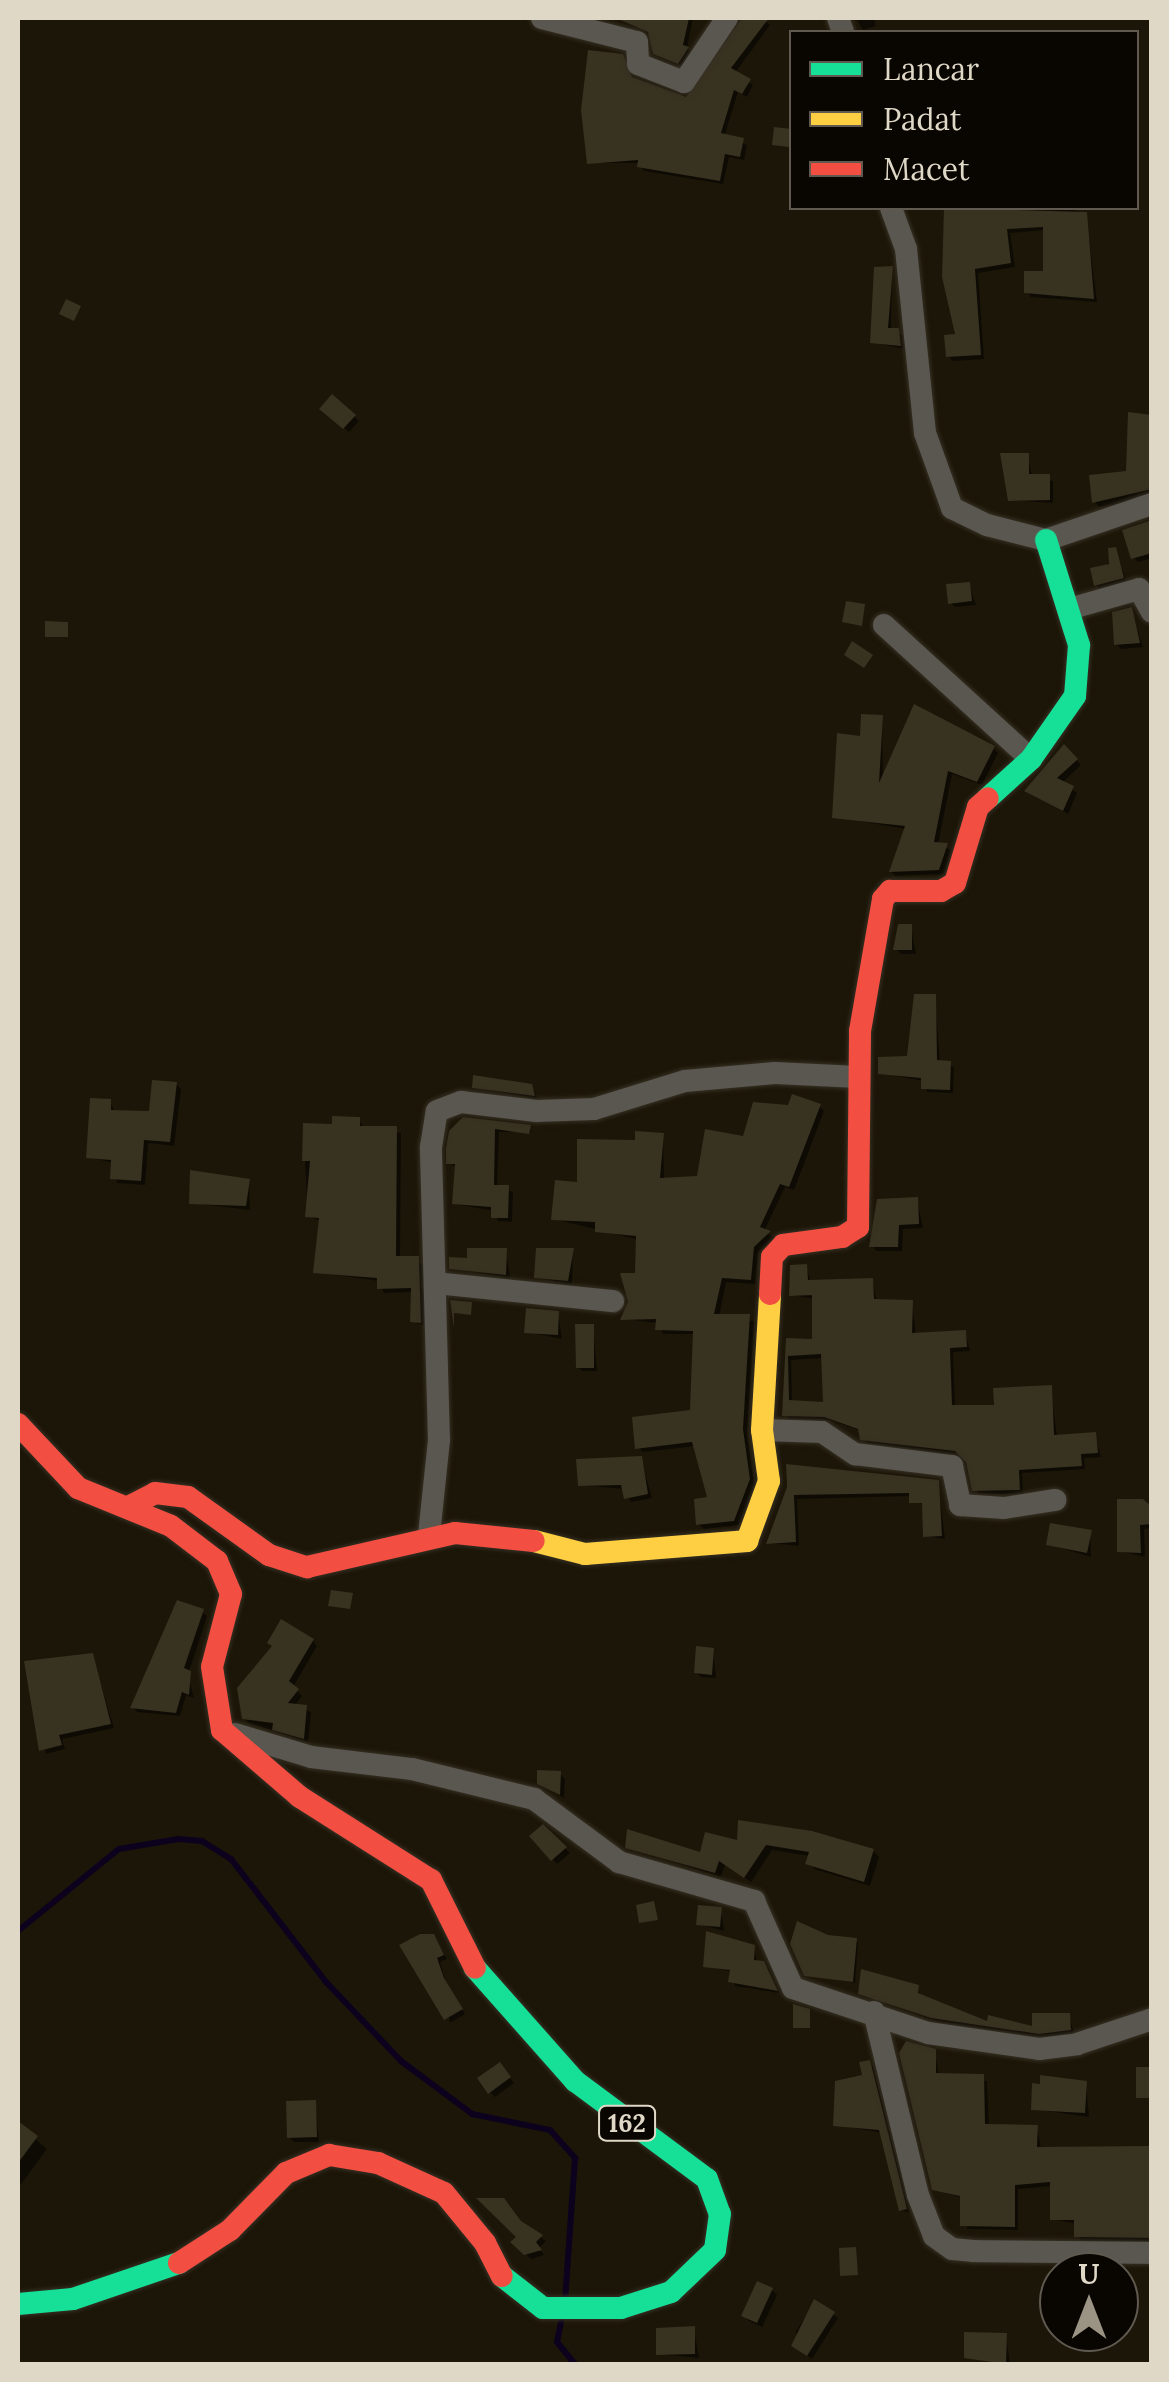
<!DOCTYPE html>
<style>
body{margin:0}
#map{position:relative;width:1169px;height:2382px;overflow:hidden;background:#1c1608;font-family:Lora,serif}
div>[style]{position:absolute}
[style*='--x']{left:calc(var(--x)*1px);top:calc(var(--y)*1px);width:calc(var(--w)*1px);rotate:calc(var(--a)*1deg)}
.shadow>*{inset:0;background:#0007}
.stream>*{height:6px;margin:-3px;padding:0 3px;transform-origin:3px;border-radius:3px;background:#0c021d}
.building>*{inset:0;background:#383221}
.roads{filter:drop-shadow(0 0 2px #363024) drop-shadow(0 0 2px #363024)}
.street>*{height:22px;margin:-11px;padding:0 11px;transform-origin:11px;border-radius:11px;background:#5a5750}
.fast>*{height:22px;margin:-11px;padding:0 11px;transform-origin:11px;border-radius:11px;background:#16e098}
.slow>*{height:22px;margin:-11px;padding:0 11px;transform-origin:11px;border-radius:11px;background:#ffcf43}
.jam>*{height:22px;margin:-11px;padding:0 11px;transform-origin:11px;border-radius:11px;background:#f24e42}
span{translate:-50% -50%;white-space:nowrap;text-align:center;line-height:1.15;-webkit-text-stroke:9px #090500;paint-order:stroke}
.shield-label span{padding:2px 8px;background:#090500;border:2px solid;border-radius:8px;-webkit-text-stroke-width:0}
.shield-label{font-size:25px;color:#dfd8c7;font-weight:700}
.frame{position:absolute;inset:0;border:20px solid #dfd8c7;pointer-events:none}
.legend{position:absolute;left:789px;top:30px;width:350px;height:180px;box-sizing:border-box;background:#090500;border:2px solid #5f5950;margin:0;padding:12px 18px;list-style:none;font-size:30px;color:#dfd8c7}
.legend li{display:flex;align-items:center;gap:20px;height:50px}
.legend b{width:50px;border:2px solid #5f5950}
.north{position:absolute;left:1039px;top:2252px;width:100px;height:100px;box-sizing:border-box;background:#090500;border:2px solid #5f5950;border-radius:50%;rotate:0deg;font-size:28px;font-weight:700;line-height:40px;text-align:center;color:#dfd8c7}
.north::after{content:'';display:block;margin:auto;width:35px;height:45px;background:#9b9484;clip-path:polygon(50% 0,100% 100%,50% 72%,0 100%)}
</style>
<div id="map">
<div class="shadow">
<i style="clip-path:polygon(618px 18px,693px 18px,687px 48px,692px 53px,683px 66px,660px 57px,651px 34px)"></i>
<i style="clip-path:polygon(740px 18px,761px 18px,770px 25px,735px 73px,753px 85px,747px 97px,738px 92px,724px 137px,747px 145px,744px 160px,729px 157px,723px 184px,644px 171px,640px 163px,589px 163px,621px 56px,634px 81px,687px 100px,743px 26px)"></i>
<i style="clip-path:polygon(856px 18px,874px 18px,876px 26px,863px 30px)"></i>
<i style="clip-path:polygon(947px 208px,1068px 208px,1086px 214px,1097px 302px,1031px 297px,1027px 292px,1045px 273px,1046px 230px,1010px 233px,1015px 267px,978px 273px,984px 359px,953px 361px,948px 356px,958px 337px,943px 251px)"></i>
<i style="clip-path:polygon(892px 269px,891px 330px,902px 335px,904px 349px,872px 342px)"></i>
<i style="clip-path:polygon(332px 397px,359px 421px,349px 432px,323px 409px)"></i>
<i style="clip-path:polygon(1152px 418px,1152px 498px,1099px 507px,1095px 502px,1128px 473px)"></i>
<i style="clip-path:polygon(1028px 456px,1032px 477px,1053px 481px,1053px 503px,1010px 500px)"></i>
<i style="clip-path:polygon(1152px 521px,1152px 558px,1138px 562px,1134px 558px)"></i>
<i style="clip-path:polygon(1115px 550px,1127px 582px,1101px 590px,1096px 585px)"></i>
<i style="clip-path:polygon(969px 584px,976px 605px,955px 607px,950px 602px)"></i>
<i style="clip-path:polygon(1131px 609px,1143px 647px,1121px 649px,1116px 644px)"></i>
<i style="clip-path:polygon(882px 717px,883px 779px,993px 748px,998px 753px,982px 785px,952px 774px,938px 845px,951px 850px,944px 874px,896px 876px,891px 872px,906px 829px,835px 817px,862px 739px)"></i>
<i style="clip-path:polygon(1064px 748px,1081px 765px,1062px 783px,1077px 793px,1068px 814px,1032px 795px)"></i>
<i style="clip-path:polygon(911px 927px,916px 954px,901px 954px,896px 949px)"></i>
<i style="clip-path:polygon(935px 996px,940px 1063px,954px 1067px,953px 1093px,927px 1092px,923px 1081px,881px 1073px,909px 1059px)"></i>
<i style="clip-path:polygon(176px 1084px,181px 1089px,174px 1146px,148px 1143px,145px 1185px,117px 1183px,113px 1163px,89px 1157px,110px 1102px,115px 1112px,152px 1113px)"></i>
<i style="clip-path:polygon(531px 1086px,538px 1099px,475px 1087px)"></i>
<i style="clip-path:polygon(819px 1106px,824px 1111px,794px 1190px,785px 1187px,764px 1231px,774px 1238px,758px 1252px,755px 1284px,726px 1282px,719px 1317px,754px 1321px,747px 1436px,754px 1485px,739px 1525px,704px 1529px,699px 1524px,710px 1499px,696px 1446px,643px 1452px,638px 1447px,692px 1412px,696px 1334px,663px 1334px,658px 1323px,623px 1319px,637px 1275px,639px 1240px,554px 1219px,580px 1184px,637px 1143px,663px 1135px,664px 1180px,699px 1179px,745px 1139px)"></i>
<i style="clip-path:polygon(359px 1120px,364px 1128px,401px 1133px,400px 1259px,423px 1264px,425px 1326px,412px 1321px,413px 1292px,384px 1293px,379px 1281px,316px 1272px,321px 1221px,308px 1216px,305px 1160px,334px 1126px)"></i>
<i style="clip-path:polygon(464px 1120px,534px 1132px,499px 1132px,497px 1187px,513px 1192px,512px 1222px,498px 1221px,494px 1211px,455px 1204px,458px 1168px,449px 1163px)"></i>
<i style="clip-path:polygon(249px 1181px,250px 1210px,191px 1203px)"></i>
<i style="clip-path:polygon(917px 1200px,923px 1228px,903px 1229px,902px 1251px,877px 1251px,872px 1246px)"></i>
<i style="clip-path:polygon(506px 1251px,510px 1278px,452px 1268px,470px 1260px)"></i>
<i style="clip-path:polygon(573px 1251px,572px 1285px,536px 1277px)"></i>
<i style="clip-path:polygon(evenodd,806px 1266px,811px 1283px,872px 1280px,877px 1302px,912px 1303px,916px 1335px,965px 1332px,970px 1351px,953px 1352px,955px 1407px,997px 1407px,1051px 1388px,1057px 1437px,1095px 1435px,1101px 1457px,1084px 1458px,1085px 1469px,1022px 1473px,1023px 1494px,979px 1494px,962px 1455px,867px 1443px,861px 1431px,830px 1420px,788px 1419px,788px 1341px,815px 1341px,815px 1299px,791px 1295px,806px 1266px,823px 1358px,826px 1404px,792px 1403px,791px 1360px,823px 1358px)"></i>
<i style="clip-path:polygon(558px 1313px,562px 1339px,527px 1332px)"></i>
<i style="clip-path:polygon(593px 1326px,597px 1371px,582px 1371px,578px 1367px)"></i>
<i style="clip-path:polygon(641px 1459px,652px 1498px,631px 1502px,624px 1489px,580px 1485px)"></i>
<i style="clip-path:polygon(938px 1482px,945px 1539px,925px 1536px,924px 1506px,912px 1496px,797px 1499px,799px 1546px,769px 1543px,789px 1488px)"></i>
<i style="clip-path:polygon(1119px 1502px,1152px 1511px,1152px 1528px,1144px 1529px,1145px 1557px,1119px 1551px)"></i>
<i style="clip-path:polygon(1090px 1532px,1091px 1557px,1048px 1544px)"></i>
<i style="clip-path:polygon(202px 1612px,207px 1616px,188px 1675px,194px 1698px,186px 1695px,180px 1716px,137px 1712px,133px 1707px)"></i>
<i style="clip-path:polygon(313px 1641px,317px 1646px,293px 1687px,302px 1696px,294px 1706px,311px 1712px,308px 1742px,249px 1723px,244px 1718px)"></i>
<i style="clip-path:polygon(713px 1650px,716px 1678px,701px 1677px,696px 1672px)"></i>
<i style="clip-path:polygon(92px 1656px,114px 1728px,62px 1739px,65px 1749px,46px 1754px,27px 1663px)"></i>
<i style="clip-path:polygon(560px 1774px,565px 1779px,564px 1798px,539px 1783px)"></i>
<i style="clip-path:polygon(740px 1823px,873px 1851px,879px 1857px,870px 1886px,814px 1869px,810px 1856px,772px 1850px,751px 1882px,725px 1864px,721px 1877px,628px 1847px,701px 1855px,740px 1844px)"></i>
<i style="clip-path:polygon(543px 1827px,570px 1853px,557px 1864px,533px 1836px)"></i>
<i style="clip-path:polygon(721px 1910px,724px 1931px,698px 1924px)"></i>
<i style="clip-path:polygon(433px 1936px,447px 1959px,440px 1962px,447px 1985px,465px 2014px,450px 2023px)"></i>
<i style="clip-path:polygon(827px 1937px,858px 1942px,855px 1983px,806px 1974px)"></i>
<i style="clip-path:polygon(754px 1947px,757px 1963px,768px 1968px,779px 1993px,735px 1986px,732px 1972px,705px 1966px)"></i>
<i style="clip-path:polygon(917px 1988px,921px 1997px,988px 2024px,1035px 2029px,1069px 2015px,1074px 2033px,1045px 2037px,938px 2022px,861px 1993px)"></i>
<i style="clip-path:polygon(935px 2052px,939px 2076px,987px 2081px,989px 2127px,1037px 2127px,1041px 2149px,1152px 2148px,1152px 2241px,1081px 2241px,1077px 2224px,1052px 2219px,1052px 2186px,1018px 2189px,1018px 2230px,967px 2229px,962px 2198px,935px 2189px)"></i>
<i style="clip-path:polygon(869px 2063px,873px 2067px,910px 2213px,901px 2210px,883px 2133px,836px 2125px)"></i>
<i style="clip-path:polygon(504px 2070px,514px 2083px,495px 2097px,490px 2092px)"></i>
<i style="clip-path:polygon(1086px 2084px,1089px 2117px,1033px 2109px)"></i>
<i style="clip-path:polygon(315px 2103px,319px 2142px,294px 2142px,289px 2137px)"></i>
<i style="clip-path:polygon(18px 2124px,47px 2149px,18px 2188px)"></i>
<i style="clip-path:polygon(522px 2225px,546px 2241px,539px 2248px,544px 2255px,531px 2259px,514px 2242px)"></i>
<i style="clip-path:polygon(1119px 2278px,1126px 2283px,1128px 2298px,1119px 2299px)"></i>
<i style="clip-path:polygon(1059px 2279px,1059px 2303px,1051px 2304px,1047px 2280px)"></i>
<i style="clip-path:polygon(772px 2290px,777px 2295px,762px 2327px,749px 2321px,744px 2316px)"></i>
<i style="clip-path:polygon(815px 2302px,838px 2318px,812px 2359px,799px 2350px,796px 2331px)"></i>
<i style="clip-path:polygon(694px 2329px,699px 2358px,659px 2354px)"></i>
<i style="clip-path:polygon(1006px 2335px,1010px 2364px,966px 2357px)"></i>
</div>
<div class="stream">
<i style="--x:18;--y:1931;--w:130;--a:-39.1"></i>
<i style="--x:119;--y:1849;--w:60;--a:-9.6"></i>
<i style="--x:178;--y:1839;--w:24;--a:5"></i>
<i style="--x:202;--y:1841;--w:34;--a:32"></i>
<i style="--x:231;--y:1859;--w:157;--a:52.3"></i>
<i style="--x:327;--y:1983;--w:108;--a:46.5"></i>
<i style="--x:401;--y:2061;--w:89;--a:36.7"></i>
<i style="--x:472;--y:2114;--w:80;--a:11.6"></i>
<i style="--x:550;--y:2130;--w:38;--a:48"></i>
<i style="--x:575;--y:2158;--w:142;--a:94"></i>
<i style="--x:561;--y:2322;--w:20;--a:101"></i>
<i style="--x:557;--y:2342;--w:28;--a:51"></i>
</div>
<div class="building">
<i style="clip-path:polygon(616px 18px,689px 18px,683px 45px,689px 47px,678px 64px,653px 54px,648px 32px)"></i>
<i style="clip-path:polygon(742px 18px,769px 18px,731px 68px,751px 79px,742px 94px,734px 90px,721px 133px,744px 138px,740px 157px,725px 154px,720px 181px,637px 167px,638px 160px,587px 164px,581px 110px,588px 50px,623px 54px,632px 77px,686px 97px)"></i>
<i style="clip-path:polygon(774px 127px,792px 129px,789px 147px,772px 145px)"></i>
<i style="clip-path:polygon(944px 208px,1087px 212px,1094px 299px,1024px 293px,1024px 271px,1043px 271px,1043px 227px,1007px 229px,1011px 263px,975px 269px,981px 355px,946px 357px,944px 335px,955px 334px,942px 277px)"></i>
<i style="clip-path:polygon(893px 266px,888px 328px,899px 328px,901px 346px,870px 343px,874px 267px)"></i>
<i style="clip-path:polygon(66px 299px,81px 306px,74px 321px,59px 314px)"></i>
<i style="clip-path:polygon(332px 394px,356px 415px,343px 429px,319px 409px)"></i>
<i style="clip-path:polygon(1128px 412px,1152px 415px,1152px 489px,1092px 503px,1089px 475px,1126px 471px)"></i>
<i style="clip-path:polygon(1000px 453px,1029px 453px,1029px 474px,1050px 474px,1050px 500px,1008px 501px)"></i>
<i style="clip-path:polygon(1152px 520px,1152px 553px,1131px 559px,1122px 530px)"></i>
<i style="clip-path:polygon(1116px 547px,1124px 578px,1094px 586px,1090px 568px,1109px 564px,1108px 548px)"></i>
<i style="clip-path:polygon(970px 582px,972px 601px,948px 604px,946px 584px)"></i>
<i style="clip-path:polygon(846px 601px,865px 604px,862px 626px,842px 622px)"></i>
<i style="clip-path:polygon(1132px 607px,1140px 643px,1114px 645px,1112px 612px)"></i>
<i style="clip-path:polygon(45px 621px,68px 622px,68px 637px,45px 637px)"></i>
<i style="clip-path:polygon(852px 641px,873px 655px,864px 668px,844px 655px)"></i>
<i style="clip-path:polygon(914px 704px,995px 746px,977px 782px,948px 771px,934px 842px,948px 843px,939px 870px,889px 872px,905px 826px,832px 818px,837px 733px,860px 736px,861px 714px,883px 715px,879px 783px)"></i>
<i style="clip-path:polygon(1064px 744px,1078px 759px,1057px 778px,1074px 786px,1063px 811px,1024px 791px)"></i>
<i style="clip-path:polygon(898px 924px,912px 924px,912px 950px,893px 950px)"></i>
<i style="clip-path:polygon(914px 994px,936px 994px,937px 1060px,951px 1061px,950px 1090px,921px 1089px,921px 1078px,878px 1074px,878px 1057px,907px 1056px)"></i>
<i style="clip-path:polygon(473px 1075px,532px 1084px,535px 1096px,472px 1088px)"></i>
<i style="clip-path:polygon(152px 1080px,177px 1082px,170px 1142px,144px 1140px,141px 1181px,110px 1179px,111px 1160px,86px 1158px,90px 1098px,111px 1099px,111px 1110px,149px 1111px)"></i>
<i style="clip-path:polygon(792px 1094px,821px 1104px,789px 1187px,780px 1184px,760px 1227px,771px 1231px,754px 1247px,751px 1280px,722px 1278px,714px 1314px,750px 1314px,743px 1429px,750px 1479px,734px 1521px,696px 1525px,694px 1499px,707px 1497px,692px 1442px,635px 1449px,632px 1417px,690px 1410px,693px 1331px,655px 1330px,656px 1319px,620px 1320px,628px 1302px,620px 1273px,635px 1273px,636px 1236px,595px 1232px,595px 1222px,551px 1220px,555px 1180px,577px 1182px,577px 1139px,635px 1140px,635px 1131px,664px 1133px,660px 1178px,697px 1176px,705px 1129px,743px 1136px,753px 1102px,788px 1105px)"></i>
<i style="clip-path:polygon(332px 1116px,360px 1117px,360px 1126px,397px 1126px,396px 1256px,419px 1256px,421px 1323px,410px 1322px,411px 1288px,377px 1289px,377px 1278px,313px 1273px,319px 1218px,305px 1217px,310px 1161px,302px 1161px,303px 1123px,332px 1124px)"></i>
<i style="clip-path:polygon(463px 1117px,531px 1125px,529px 1134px,495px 1129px,494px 1185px,509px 1185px,508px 1218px,491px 1218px,491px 1207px,452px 1204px,455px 1164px,446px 1164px,446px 1148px,449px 1131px)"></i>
<i style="clip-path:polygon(190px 1170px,250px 1179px,246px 1206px,189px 1204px)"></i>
<i style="clip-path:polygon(918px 1197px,919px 1224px,899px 1225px,898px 1247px,869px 1247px,877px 1199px)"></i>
<i style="clip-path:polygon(467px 1248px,507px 1248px,506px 1275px,449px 1269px,449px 1257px,467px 1258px)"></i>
<i style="clip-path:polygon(536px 1248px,574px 1248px,568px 1281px,534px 1278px)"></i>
<i style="clip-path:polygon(evenodd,807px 1264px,808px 1280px,873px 1278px,874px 1299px,913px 1300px,912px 1333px,966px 1330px,967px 1347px,950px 1348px,952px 1405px,994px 1405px,993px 1388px,1052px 1385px,1054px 1435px,1096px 1432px,1098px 1453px,1081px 1454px,1082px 1466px,1019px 1470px,1020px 1490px,972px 1491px,966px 1462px,955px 1451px,860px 1440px,858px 1429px,824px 1417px,782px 1416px,786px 1338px,812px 1339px,812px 1295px,789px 1296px,790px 1265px,807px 1264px,821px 1354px,823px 1402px,789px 1400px,788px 1356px,821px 1354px)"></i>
<i style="clip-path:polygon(450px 1300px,472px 1302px,471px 1315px,454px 1313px,454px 1328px)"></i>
<i style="clip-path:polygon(526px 1308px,559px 1311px,558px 1335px,524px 1333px)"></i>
<i style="clip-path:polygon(575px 1324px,594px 1324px,594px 1368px,576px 1368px)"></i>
<i style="clip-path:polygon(642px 1456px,648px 1494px,624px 1499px,621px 1485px,578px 1486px,576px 1459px)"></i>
<i style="clip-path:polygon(786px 1464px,939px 1480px,942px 1536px,923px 1537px,922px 1503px,909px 1503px,909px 1493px,794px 1495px,796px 1542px,766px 1544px,787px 1487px)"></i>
<i style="clip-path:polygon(1117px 1499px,1143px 1499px,1152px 1507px,1152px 1524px,1140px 1525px,1141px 1553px,1117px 1552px)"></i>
<i style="clip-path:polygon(1050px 1523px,1092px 1530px,1087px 1553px,1046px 1545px)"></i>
<i style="clip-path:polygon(331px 1590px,353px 1593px,350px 1609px,328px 1606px)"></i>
<i style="clip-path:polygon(177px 1600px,204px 1609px,184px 1668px,191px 1671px,189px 1695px,182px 1692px,176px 1713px,130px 1708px)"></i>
<i style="clip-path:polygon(281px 1619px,314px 1639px,289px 1681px,299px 1689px,288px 1703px,307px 1705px,304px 1739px,272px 1730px,273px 1723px,242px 1719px,237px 1688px,272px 1646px,267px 1643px)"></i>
<i style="clip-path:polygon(696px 1646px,714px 1648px,712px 1675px,694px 1673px)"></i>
<i style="clip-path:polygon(93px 1653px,111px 1724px,59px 1735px,62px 1745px,39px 1751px,24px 1661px)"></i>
<i style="clip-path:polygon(537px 1770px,561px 1771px,560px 1795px,537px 1784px)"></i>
<i style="clip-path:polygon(738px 1820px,812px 1831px,874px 1849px,864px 1882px,805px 1864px,809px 1852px,766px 1845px,744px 1878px,719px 1861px,715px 1873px,625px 1848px,627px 1829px,700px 1852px,705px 1832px,737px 1840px)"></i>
<i style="clip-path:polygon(543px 1824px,567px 1847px,551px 1861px,529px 1836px)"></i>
<i style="clip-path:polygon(654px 1901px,658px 1920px,639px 1923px,636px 1905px)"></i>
<i style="clip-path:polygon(698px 1905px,722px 1907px,720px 1927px,696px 1925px)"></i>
<i style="clip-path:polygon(797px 1921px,828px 1935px,857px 1938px,853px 1982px,804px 1976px,790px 1944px)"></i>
<i style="clip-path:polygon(706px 1931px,755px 1945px,754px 1960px,764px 1961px,778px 1991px,728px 1982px,730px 1970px,703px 1967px)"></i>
<i style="clip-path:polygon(420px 1934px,434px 1934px,444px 1955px,437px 1958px,444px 1978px,463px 2009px,444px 2020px,399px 1945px)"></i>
<i style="clip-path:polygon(861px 1969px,919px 1985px,918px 1993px,987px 2021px,988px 2015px,1032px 2026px,1032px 2013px,1070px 2013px,1071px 2030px,1039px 2034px,931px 2018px,858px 1994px)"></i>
<i style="clip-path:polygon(793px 2004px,810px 2009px,810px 2028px,793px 2028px)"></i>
<i style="clip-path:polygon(906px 2041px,936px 2049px,936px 2073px,984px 2074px,985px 2124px,1038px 2125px,1037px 2147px,1152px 2146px,1152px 2238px,1074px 2237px,1074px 2220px,1050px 2220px,1050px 2182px,1015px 2185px,1015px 2227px,960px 2226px,960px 2196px,932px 2190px,899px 2053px)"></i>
<i style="clip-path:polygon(870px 2060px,907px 2209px,899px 2211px,879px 2130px,833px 2126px,835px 2081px,862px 2075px,859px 2062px)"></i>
<i style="clip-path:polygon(500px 2062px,511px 2077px,488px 2094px,477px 2078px)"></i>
<i style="clip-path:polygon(1136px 2067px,1152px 2067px,1152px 2098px,1136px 2098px)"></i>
<i style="clip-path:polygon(1040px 2075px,1087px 2081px,1085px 2113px,1031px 2110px,1032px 2083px,1040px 2084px)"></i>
<i style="clip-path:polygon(316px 2100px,317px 2137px,287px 2138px,286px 2101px)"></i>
<i style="clip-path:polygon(18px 2121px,38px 2136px,18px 2163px)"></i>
<i style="clip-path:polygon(476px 2198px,504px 2198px,521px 2221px,543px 2235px,536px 2242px,542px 2250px,524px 2255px,510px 2242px,516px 2237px)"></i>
<i style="clip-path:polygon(856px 2247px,858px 2275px,840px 2276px,839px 2248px)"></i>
<i style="clip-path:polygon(1073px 2267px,1122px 2268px,1122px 2272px,1073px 2272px)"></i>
<i style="clip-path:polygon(757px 2281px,773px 2288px,757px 2323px,741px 2316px)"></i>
<i style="clip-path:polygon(814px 2299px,835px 2312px,807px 2356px,791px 2346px)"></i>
<i style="clip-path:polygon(695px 2326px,695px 2354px,656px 2355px,656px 2328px)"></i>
<i style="clip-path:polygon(964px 2332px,1007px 2333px,1006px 2364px,964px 2358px)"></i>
</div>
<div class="roads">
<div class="street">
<i style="--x:542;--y:18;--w:98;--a:14.2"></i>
<i style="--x:637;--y:42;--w:22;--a:87"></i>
<i style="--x:638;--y:64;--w:49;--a:21.4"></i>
<i style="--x:684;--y:82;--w:77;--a:-56.1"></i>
<i style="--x:838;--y:18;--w:15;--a:70"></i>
<i style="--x:891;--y:208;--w:44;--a:69.9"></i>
<i style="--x:906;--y:249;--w:185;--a:84.1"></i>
<i style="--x:925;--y:433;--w:80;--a:70.2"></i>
<i style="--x:952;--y:508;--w:39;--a:26"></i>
<i style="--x:987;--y:525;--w:61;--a:14.3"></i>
<i style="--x:1046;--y:540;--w:112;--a:-18.8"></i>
<i style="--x:1069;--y:609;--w:73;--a:-15.9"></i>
<i style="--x:1139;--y:589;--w:26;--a:61"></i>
<i style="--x:884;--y:625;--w:199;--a:42.4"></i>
<i style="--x:435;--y:1283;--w:179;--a:5.8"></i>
<i style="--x:762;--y:1430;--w:60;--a:1.9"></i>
<i style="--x:822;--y:1432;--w:40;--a:34"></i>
<i style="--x:855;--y:1454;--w:98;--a:7.1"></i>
<i style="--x:952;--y:1466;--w:40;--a:78"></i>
<i style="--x:960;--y:1505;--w:44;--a:3.9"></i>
<i style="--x:1004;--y:1508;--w:52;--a:-8.9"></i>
<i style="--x:429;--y:1535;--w:96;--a:-84"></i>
<i style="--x:439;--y:1440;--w:293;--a:-91.6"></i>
<i style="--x:431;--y:1147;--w:36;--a:-81"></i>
<i style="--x:437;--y:1111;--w:26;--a:-21"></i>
<i style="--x:461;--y:1102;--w:76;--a:6.8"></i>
<i style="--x:536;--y:1111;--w:58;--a:-2"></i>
<i style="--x:594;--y:1109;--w:95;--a:-17.1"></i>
<i style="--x:685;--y:1081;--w:90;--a:-5.1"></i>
<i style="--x:775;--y:1073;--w:83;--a:2.8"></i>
<i style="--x:235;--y:1734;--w:79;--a:16.8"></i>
<i style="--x:311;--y:1757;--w:102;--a:6.8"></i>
<i style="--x:412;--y:1769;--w:126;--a:13.8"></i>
<i style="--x:534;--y:1799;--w:106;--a:36.5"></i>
<i style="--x:619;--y:1862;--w:141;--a:16.1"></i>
<i style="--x:754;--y:1901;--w:95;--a:65.9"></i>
<i style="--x:793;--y:1988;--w:142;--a:18.4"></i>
<i style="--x:928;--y:2033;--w:112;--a:8.2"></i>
<i style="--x:1039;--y:2049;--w:38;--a:-7"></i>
<i style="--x:1077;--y:2044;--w:79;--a:-18.4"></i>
<i style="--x:874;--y:2012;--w:188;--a:76.5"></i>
<i style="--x:918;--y:2195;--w:44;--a:68.7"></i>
<i style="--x:934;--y:2236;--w:22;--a:36"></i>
<i style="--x:952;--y:2249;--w:22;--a:5"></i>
<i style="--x:974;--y:2251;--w:178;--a:0.6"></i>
</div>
<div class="fast">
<i style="--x:988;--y:798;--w:58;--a:-42.2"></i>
<i style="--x:1031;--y:759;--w:77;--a:-55.1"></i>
<i style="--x:1075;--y:696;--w:51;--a:-85.5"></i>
<i style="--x:1079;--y:645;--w:110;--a:-107.4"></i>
<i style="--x:475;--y:1968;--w:151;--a:48.5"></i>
<i style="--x:575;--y:2081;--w:164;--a:36.6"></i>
<i style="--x:707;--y:2179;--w:37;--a:70"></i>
<i style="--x:720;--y:2214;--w:36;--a:98"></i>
<i style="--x:715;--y:2250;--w:61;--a:136.3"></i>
<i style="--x:671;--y:2292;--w:52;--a:162.3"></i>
<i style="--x:621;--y:2308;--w:78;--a:180"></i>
<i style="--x:543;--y:2308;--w:52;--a:-142"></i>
<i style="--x:18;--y:2304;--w:55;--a:-5.2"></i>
<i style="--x:73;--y:2299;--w:112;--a:-18.8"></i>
</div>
<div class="slow">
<i style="--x:534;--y:1541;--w:53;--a:14.3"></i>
<i style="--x:585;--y:1554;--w:163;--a:-4.6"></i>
<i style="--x:747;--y:1541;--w:64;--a:-69.9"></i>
<i style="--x:769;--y:1481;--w:51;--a:-97.8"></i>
<i style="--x:762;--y:1430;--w:136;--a:-86.6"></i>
</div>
<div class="jam">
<i style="--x:770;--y:1294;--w:37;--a:-87"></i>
<i style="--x:772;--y:1257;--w:16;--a:-47"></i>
<i style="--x:783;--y:1245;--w:60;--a:-7.7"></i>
<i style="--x:842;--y:1237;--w:19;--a:-32"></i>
<i style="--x:858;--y:1227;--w:196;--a:-89.4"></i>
<i style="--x:860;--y:1031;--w:134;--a:-80.1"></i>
<i style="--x:883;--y:899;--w:11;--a:-49"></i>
<i style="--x:890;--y:891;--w:51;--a:0"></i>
<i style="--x:941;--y:891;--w:16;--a:-30"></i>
<i style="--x:955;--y:883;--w:79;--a:-73.2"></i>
<i style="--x:978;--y:807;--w:13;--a:-42"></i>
<i style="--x:18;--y:1424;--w:88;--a:46.8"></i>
<i style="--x:78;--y:1488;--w:100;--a:22.2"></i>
<i style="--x:171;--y:1526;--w:58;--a:37.3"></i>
<i style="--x:217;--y:1561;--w:36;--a:67"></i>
<i style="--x:231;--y:1594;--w:75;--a:104.6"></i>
<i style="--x:212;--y:1667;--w:64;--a:81"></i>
<i style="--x:222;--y:1730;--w:103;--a:40.7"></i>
<i style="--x:300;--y:1797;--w:155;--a:32.4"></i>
<i style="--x:431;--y:1880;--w:98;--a:63.4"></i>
<i style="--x:130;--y:1506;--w:28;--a:-27"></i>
<i style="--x:155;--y:1493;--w:33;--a:7"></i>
<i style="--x:188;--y:1497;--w:100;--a:35.6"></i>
<i style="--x:269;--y:1555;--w:40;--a:18"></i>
<i style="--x:307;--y:1567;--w:152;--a:-12.9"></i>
<i style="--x:455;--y:1533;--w:79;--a:5.8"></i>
<i style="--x:179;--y:2263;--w:61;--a:-32.9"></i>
<i style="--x:230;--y:2230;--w:80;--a:-45.5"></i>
<i style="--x:286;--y:2173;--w:47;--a:-22.7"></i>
<i style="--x:329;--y:2155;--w:50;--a:9.3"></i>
<i style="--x:378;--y:2163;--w:72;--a:24.4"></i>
<i style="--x:444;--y:2193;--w:65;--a:50.6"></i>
<i style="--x:485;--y:2243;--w:37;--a:63"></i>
</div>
</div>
<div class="shield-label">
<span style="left:627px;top:2123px">162</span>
</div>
<div class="frame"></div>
<ul class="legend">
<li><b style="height:12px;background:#16e098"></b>Lancar</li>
<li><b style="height:12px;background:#ffcf43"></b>Padat</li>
<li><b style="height:12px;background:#f24e42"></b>Macet</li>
</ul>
<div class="north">U</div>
</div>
